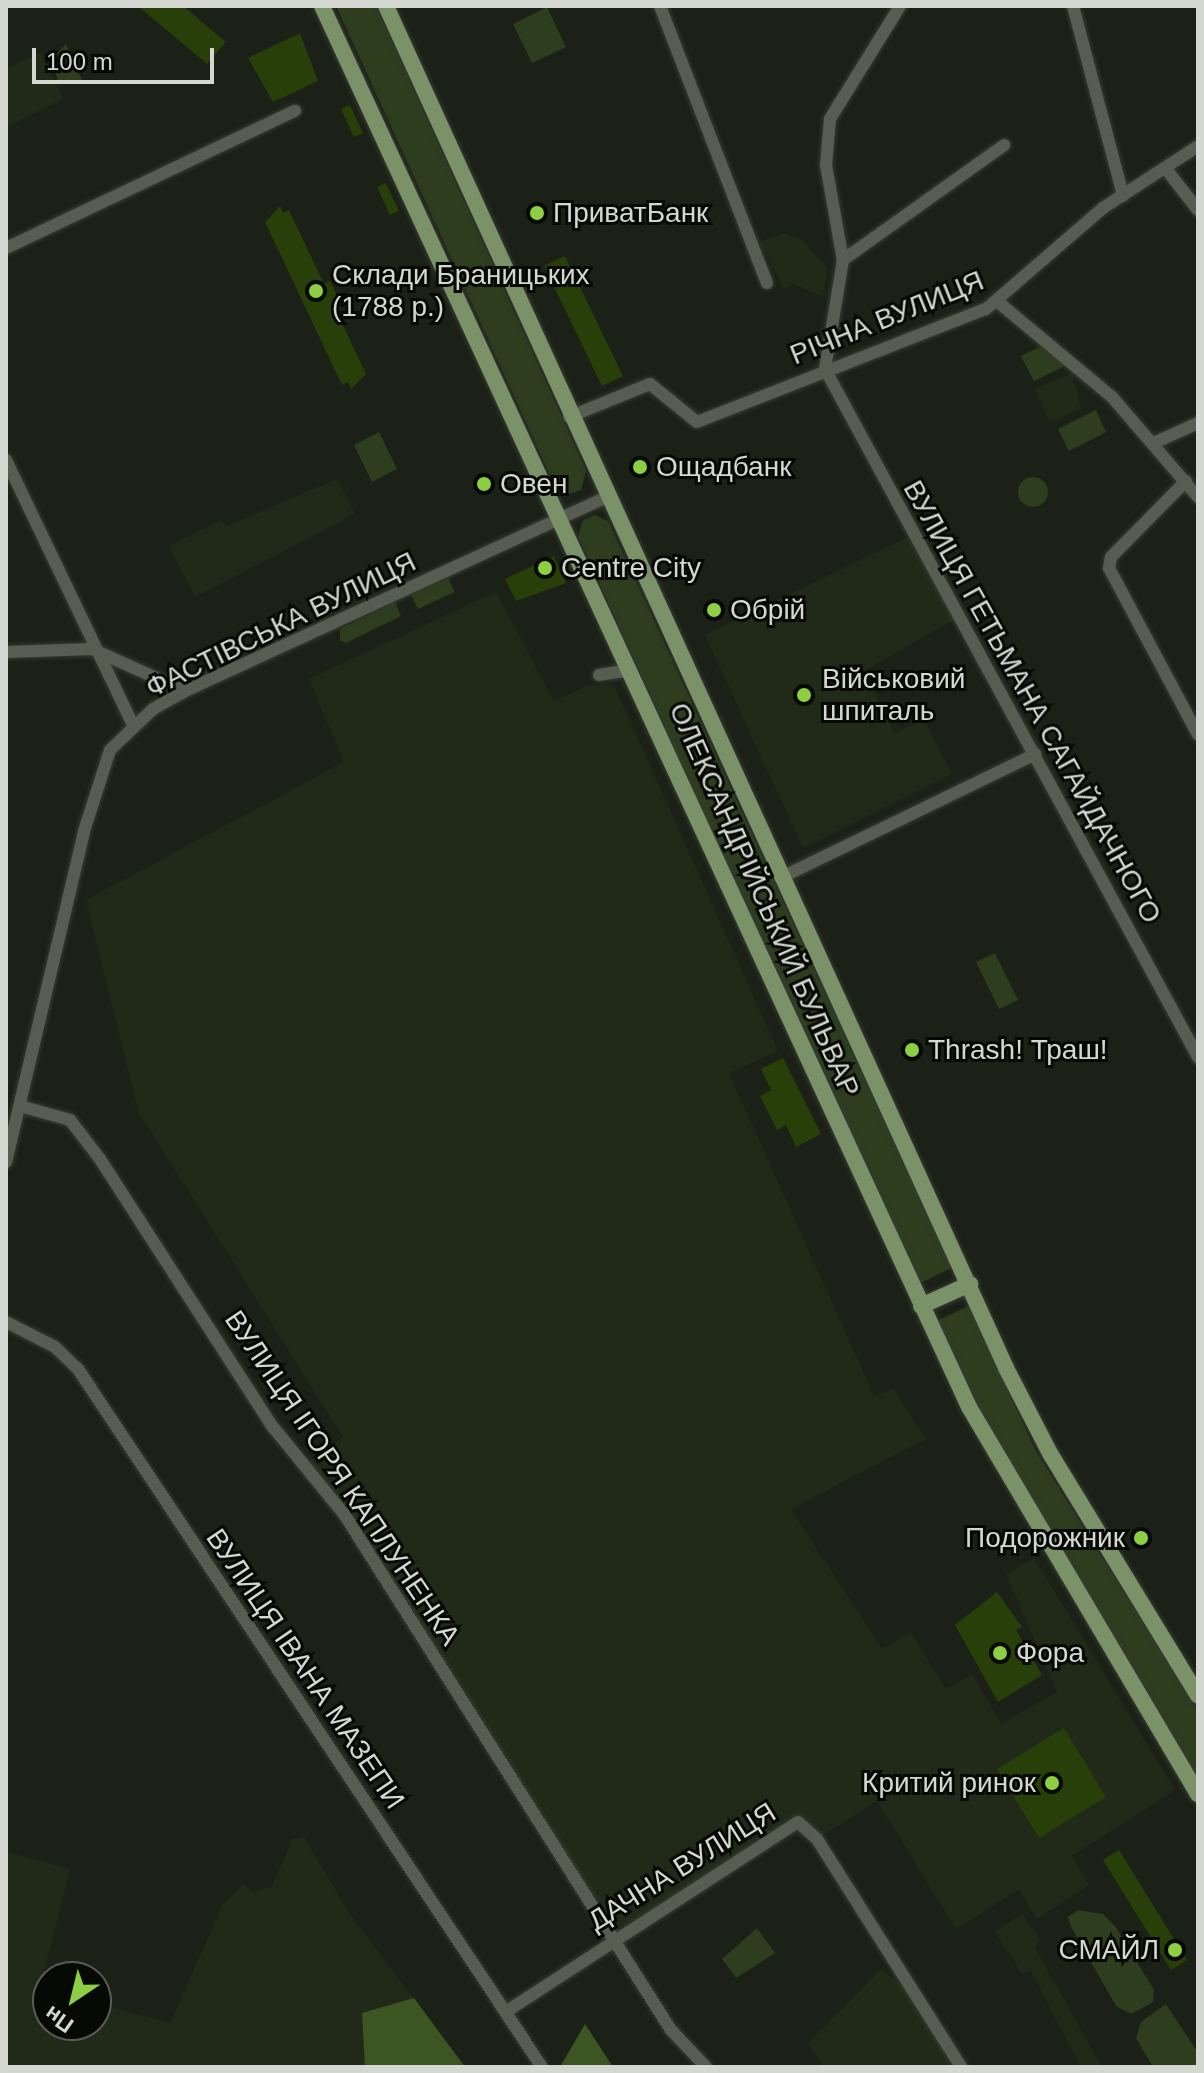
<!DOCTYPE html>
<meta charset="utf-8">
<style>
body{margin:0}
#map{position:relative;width:1204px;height:2073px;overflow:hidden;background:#1b2116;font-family:Helvetica,sans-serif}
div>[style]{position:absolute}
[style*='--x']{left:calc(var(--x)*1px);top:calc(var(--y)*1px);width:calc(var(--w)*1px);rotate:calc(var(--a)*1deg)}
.built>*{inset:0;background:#212a19}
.green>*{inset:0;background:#2d3d1e}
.round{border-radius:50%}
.forest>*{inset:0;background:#3c5522}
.building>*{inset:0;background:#283f0a}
.roads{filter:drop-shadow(0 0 2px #373b34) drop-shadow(0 0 2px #373b34)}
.minor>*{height:12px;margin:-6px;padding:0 6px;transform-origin:6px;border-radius:6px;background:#575e51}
.major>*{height:16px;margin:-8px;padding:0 8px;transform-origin:8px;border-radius:8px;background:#7b9167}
.dots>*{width:22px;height:22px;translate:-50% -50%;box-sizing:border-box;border:4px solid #070905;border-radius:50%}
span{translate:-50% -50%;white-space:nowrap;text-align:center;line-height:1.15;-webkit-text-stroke:6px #070905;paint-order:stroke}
.poi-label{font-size:28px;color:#d4d8d1}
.left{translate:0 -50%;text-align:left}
.right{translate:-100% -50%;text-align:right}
.street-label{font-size:28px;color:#d4d8d1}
.frame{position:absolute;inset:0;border:8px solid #d4d8d1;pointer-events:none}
.north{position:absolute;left:32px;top:1961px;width:80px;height:80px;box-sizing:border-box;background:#070905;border:2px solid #595c57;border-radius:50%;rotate:215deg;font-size:22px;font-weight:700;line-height:32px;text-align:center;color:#d4d8d1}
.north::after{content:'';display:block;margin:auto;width:28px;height:36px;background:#8ece43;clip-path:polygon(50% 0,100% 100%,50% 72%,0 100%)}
.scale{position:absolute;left:32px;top:48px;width:182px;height:36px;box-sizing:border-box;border:4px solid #d4d8d1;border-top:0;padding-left:10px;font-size:24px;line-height:28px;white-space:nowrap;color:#d4d8d1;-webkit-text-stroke:6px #070905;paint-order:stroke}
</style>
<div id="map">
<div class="built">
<i style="clip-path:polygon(41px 52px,63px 99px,6px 127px,6px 69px)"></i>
<i style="clip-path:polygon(784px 233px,804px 241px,827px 269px,824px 297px,794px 284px,784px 289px,760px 242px)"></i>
<i style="clip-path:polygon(1072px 373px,1081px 408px,1050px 423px,1035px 389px)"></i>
<i style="clip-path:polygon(337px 479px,355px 514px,195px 597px,169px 546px,221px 520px,227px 526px)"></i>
<i style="clip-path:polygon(908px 537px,955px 619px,864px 671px,894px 733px,924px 720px,952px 774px,803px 848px,705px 635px)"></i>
<i style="clip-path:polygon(496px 592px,554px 701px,590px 685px,614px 685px,778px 1051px,729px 1073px,874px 1396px,893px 1389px,926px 1439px,791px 1509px,882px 1649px,911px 1632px,946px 1689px,972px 1674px,1001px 1724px,1057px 1692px,1006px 1574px,1034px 1558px,1175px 1790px,1072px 1856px,1089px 1885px,1037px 1919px,1019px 1889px,956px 1929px,877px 1801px,817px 1839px,798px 1822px,611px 1940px,305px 1464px,343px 1437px,138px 1111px,86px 900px,344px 762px,309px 679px)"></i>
<i style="clip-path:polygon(304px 1837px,350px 1914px,465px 2067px,6px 2067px,6px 1852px,70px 1869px,40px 1988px,48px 1991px,48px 2025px,96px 2025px,96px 2003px,170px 2023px,223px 1904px,244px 1883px,251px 1892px,272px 1887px,292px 1839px)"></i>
<i style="clip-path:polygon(1022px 1914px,1040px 1939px,1035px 1948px,1102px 2067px,1081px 2067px,1030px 1970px,1022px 1974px,995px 1932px)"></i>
<i style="clip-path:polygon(881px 1969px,903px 1986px,954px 2067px,823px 2067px,808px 2043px)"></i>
</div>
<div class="green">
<i style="clip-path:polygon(336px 6px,376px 6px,586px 471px,581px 490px,565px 495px,553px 481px)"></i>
<i style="clip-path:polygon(547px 7px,566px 47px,532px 63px,513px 24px)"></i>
<i style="clip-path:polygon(66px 44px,82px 80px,58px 80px,50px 61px)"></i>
<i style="clip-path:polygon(1044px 345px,1065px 366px,1034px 381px,1021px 356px)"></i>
<i style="clip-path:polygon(1096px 410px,1106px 432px,1069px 451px,1058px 429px)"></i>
<i style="clip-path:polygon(379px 432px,397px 469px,372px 482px,354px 445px)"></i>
<i class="round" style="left:1018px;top:477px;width:30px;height:30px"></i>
<i style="clip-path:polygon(595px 515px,608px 521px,952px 1268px,918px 1284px,578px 536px,583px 520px)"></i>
<i style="clip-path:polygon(448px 578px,455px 592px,418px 609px,411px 595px)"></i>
<i style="clip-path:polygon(395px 602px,401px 616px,346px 643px,340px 640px,340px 629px)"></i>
<i style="clip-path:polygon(995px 953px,1018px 1000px,999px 1009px,976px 962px)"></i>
<i style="clip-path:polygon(969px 1306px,1035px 1450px,1198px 1711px,1198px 1778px,1000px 1453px,936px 1321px)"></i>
<i style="clip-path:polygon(1078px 1910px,1103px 1914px,1115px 1926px,1154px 1990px,1153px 2002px,1131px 2014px,1116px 2006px,1071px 1927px,1068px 1917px)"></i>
<i style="clip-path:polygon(757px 1928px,775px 1953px,736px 1978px,722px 1959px)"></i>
<i style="clip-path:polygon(1166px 2004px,1198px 2053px,1198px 2067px,1153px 2067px,1136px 2038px,1141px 2022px)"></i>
</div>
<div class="forest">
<i style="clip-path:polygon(414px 1998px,465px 2067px,365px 2067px,362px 2013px)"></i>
<i style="clip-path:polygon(585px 2024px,613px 2067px,560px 2067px)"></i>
</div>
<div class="building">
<i style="clip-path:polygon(138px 6px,183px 6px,226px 42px,207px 64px)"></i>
<i style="clip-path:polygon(300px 33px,318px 81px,273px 102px,248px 58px)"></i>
<i style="clip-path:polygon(350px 105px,363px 133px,354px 137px,341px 109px)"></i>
<i style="clip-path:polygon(386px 183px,399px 211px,390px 215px,377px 187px)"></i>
<i style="clip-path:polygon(280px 206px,283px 213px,289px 210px,324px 284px,330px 281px,339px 299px,332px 302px,366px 374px,351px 389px,348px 382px,342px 385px,265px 222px)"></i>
<i style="clip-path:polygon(565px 256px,623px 376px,602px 386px,544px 266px)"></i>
<i style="clip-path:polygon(554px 556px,566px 583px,516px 601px,505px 579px)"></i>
<i style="clip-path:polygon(783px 1058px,821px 1134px,796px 1147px,786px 1125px,777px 1130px,760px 1096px,771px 1090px,761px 1069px)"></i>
<i style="clip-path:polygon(997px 1592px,1022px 1627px,1016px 1630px,1042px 1675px,998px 1702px,955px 1625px)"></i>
<i style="clip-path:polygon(1064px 1728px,1106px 1797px,1039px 1838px,997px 1769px)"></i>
<i style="clip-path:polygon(1119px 1850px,1187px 1960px,1171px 1970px,1103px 1860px)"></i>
</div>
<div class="roads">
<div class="minor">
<i style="--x:660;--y:6;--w:297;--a:68.9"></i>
<i style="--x:900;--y:6;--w:133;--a:121.8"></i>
<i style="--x:830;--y:119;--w:46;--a:95"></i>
<i style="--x:826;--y:165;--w:97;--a:79.9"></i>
<i style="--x:843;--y:260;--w:110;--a:99.4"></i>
<i style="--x:825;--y:369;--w:783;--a:61.54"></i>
<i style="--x:1073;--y:6;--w:196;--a:75.2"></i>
<i style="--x:1166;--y:169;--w:52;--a:52"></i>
<i style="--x:6;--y:248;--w:320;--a:-25.4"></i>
<i style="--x:843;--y:260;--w:198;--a:-35.5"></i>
<i style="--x:998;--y:302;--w:148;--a:39.8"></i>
<i style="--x:1112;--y:397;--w:132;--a:49.3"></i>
<i style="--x:569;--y:417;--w:87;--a:-22.2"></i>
<i style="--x:650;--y:384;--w:60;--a:39"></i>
<i style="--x:697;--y:422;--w:310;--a:-21.4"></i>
<i style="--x:986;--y:309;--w:155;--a:-40.8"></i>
<i style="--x:1103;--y:208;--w:113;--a:-33.1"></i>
<i style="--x:1156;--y:442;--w:46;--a:-24.3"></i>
<i style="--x:6;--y:460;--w:296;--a:64.4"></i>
<i style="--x:1186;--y:481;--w:107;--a:134.6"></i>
<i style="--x:1111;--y:557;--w:11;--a:100"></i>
<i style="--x:1109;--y:568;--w:189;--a:61.9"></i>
<i style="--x:6;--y:652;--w:86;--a:-2"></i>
<i style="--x:92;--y:649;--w:102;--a:24.3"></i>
<i style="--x:599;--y:675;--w:31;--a:-9"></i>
<i style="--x:780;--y:878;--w:284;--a:-25.9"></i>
<i style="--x:20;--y:1106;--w:52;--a:15.6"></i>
<i style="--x:70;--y:1120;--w:49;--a:52.4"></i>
<i style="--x:100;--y:1159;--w:319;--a:57.2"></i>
<i style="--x:273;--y:1427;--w:112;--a:50.8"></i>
<i style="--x:344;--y:1514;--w:611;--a:57.64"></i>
<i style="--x:671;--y:2030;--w:51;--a:46.6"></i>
<i style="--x:6;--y:1162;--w:340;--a:-76.7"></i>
<i style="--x:84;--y:831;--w:85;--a:-72.2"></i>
<i style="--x:110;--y:750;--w:59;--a:-43.6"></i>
<i style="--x:153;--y:709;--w:37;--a:-29"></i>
<i style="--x:185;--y:691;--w:464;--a:-24.7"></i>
<i style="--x:6;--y:1322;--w:55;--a:27"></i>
<i style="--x:55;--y:1347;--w:32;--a:44"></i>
<i style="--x:78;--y:1369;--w:838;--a:56.39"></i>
<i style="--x:507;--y:2011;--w:347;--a:-33"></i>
<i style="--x:798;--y:1822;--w:25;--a:42"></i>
<i style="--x:817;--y:1839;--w:270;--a:57.7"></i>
</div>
<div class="major">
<i style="--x:322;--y:6;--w:1543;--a:65.21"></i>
<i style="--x:969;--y:1407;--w:450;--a:59.4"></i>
<i style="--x:386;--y:6;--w:1496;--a:65.52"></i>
<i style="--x:1006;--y:1368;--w:98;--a:62.7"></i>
<i style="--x:1051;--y:1455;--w:282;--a:58.6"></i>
<i style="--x:921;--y:1306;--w:54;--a:-24.2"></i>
</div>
</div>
<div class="dots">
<i style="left:537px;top:213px;background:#8ece43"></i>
<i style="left:316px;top:291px;background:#8ece43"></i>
<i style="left:640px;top:467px;background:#8ece43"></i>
<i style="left:484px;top:484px;background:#8ece43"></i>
<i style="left:545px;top:568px;background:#8ece43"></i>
<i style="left:714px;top:610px;background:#8ece43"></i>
<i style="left:804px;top:695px;background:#8ece43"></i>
<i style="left:912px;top:1050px;background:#8ece43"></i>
<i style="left:1141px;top:1538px;background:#8ece43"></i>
<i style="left:1000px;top:1653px;background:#8ece43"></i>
<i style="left:1052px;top:1783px;background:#8ece43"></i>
<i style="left:1175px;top:1950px;background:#8ece43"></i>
</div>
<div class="poi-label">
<span class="left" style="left:553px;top:213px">ПриватБанк</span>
<span class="left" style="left:332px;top:291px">Склади Браницьких<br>(1788 р.)</span>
<span class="left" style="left:656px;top:467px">Ощадбанк</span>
<span class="left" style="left:500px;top:484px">Овен</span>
<span class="left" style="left:561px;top:568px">Centre City</span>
<span class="left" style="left:730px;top:610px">Обрій</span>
<span class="left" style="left:822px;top:695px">Військовий<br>шпиталь</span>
<span class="left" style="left:928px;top:1050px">Thrash! Траш!</span>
<span class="right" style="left:1125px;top:1538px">Подорожник</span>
<span class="left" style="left:1016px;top:1653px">Фора</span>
<span class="right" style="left:1036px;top:1783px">Критий ринок</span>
<span class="right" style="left:1159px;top:1950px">СМАЙЛ</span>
</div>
<div class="street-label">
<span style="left:887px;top:318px;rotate:-22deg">РІЧНА ВУЛИЦЯ</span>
<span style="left:281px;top:625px;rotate:-26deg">ФАСТІВСЬКА ВУЛИЦЯ</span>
<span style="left:1032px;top:702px;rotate:61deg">ВУЛИЦЯ ГЕТЬМАНА САГАЙДАЧНОГО</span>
<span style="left:764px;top:900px;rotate:66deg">ОЛЕКСАНДРІЙСЬКИЙ БУЛЬВАР</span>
<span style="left:342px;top:1478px;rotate:56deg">ВУЛИЦЯ ІГОРЯ КАПЛУНЕНКА</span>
<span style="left:305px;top:1669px;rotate:56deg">ВУЛИЦЯ ІВАНА МАЗЕПИ</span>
<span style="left:682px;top:1867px;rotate:-32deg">ДАЧНА ВУЛИЦЯ</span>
</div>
<div class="frame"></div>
<div class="north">Пн</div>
<div class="scale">100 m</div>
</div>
